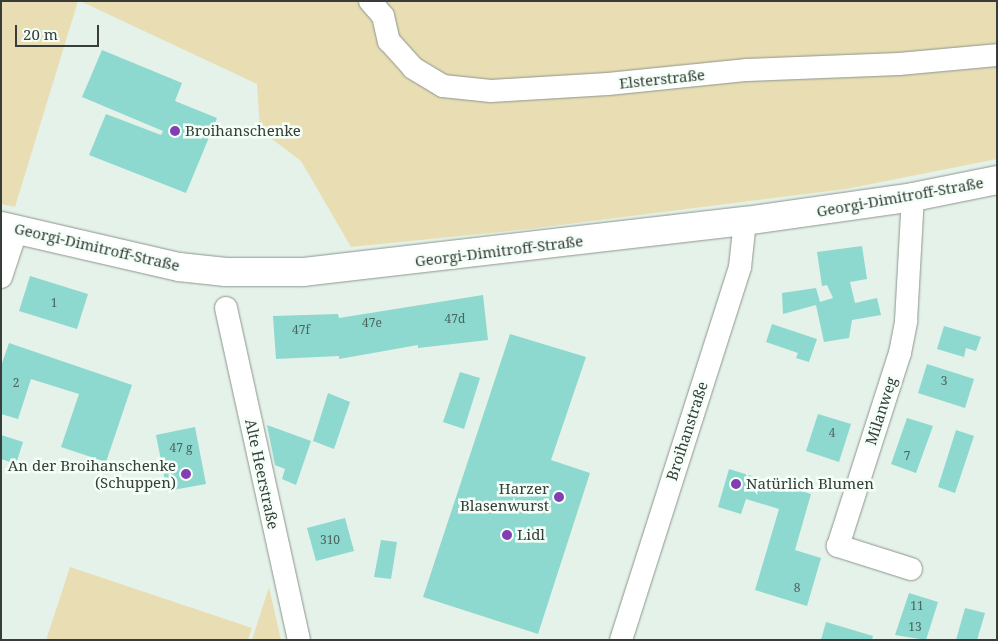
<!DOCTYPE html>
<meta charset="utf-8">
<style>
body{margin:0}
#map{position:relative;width:998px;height:641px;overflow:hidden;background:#e5f2e9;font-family:"Noto Serif",serif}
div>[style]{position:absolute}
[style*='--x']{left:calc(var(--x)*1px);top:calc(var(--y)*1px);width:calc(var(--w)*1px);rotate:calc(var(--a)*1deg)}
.green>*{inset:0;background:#e9deb3}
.building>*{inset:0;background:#8dd8cf}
.roads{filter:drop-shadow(0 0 1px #8b968e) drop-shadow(0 0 1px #8b968e)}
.minor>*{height:22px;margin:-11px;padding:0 11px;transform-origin:11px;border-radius:11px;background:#fff}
.tertiary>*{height:28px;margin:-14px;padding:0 14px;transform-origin:14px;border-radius:14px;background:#fff}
.dots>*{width:14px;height:14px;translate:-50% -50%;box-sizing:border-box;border:2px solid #f3fff7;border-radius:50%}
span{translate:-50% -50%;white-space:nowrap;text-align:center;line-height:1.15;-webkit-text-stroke:5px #f3fff7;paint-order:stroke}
.number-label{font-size:12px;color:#4d645f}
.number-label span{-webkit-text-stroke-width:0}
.street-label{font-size:15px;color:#383d3a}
.poi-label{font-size:15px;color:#383d3a}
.left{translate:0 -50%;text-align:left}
.right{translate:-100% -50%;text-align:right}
.frame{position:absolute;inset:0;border:2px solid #383d3a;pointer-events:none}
.scale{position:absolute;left:15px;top:25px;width:84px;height:22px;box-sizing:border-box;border:2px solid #383d3a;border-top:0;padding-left:6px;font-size:15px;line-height:18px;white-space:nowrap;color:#383d3a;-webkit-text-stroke:4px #f3fff7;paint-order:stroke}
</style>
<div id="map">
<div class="green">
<i style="clip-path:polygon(1px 1px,78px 1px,15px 207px,1px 204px)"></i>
<i style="clip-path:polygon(80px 1px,997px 1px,997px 159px,846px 189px,529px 229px,351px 247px,301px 161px,260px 130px,257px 84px)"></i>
<i style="clip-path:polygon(70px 567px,252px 628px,248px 640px,46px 640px)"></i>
<i style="clip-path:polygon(269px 587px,281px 640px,252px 640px)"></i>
</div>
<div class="building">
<i style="clip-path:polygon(102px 50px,182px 83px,175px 101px,217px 118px,186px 193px,89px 155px,106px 114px,161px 135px,163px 131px,82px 97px)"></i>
<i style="clip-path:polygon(862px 246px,867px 279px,850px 282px,855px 303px,877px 298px,881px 315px,852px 320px,849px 338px,824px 342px,816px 305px,783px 314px,782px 293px,816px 288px,820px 302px,833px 298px,827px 285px,822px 286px,817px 252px)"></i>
<i style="clip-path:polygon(30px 276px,88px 294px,77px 329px,19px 311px)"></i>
<i style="clip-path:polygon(483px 295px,488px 340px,418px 348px,418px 345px,339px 359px,339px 356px,276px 359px,273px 316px,338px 314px,339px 318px)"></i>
<i style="clip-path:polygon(772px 324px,817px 339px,809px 362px,796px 358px,798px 353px,766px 342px)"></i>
<i style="clip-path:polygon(944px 326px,981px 337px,976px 351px,966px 348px,964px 357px,937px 349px)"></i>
<i style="clip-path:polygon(510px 334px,586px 357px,551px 460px,590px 473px,538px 634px,423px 597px)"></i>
<i style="clip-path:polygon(9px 343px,132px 385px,106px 462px,61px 447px,79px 394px,31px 379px,18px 419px,1px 414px,1px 366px)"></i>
<i style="clip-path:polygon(927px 364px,974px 379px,965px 408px,918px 393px)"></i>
<i style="clip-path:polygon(460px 372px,480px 378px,464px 429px,443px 422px)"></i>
<i style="clip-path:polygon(328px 393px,350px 402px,334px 449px,313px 441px)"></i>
<i style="clip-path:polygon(818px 414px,851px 424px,839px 462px,806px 451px)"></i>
<i style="clip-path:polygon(907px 418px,933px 426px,916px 473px,891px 464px)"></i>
<i style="clip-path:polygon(267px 425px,311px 441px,296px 485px,282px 479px,285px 469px,275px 465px)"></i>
<i style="clip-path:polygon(195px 427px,206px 484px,167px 491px,156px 435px)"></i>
<i style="clip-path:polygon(956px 430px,974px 436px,955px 493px,938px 487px)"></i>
<i style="clip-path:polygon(1px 435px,23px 442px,16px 464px,1px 459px)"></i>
<i style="clip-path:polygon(729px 469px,811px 494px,795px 550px,821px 558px,807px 606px,755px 590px,779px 509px,746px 499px,741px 514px,718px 507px)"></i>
<i style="clip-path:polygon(345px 518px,354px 551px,316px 561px,307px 528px)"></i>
<i style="clip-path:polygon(381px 540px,397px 542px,391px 579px,374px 577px)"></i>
<i style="clip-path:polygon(909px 593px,938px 602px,926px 640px,895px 635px)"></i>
<i style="clip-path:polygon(965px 608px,985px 613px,977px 640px,956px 640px)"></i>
<i style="clip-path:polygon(826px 622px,873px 636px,872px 640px,821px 640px)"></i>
</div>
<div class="roads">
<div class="minor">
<i style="--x:370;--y:1;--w:20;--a:49"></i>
<i style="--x:383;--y:16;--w:26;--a:77"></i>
<i style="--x:389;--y:41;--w:36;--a:48"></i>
<i style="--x:413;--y:68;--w:35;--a:31"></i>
<i style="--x:443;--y:86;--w:48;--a:5.9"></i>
<i style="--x:491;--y:91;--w:117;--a:-3.4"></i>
<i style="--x:608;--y:84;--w:140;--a:-5.8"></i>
<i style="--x:747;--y:70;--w:152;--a:-2.3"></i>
<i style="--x:899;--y:64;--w:98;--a:-5.2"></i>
<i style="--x:1;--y:277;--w:51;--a:-71.6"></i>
<i style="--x:226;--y:308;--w:340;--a:77.6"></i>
<i style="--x:911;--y:569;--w:77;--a:-162.5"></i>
<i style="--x:838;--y:546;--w:203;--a:-72.2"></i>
<i style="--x:900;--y:353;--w:33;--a:-79"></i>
<i style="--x:906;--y:321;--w:124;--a:-86.8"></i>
<i style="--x:621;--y:640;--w:392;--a:-72.3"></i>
<i style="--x:740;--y:267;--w:46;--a:-83.8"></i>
</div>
<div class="tertiary">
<i style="--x:1;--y:226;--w:183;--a:13"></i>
<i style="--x:179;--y:267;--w:47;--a:6.1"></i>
<i style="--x:226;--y:272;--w:77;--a:0"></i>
<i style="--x:303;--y:272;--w:445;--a:-6.6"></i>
<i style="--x:745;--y:221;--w:170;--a:-8.1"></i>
<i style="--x:913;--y:197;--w:86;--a:-11.4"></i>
</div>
</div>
<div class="dots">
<i style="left:175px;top:131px;background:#823fb3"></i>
<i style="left:186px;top:474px;background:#823fb3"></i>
<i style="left:736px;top:484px;background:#823fb3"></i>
<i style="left:559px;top:497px;background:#823fb3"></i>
<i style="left:507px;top:535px;background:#823fb3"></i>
</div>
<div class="number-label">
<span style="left:54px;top:303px">1</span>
<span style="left:455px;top:319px">47d</span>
<span style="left:372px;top:323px">47e</span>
<span style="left:301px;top:330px">47f</span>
<span style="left:944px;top:381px">3</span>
<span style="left:16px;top:383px">2</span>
<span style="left:832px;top:433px">4</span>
<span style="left:181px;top:448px">47 g</span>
<span style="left:907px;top:456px">7</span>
<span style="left:330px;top:540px">310</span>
<span style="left:797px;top:588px">8</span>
<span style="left:917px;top:606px">11</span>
<span style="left:915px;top:627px">13</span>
</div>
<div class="street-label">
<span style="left:662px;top:79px;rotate:-6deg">Elsterstraße</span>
<span style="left:900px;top:197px;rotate:-10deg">Georgi-Dimitroff-Straße</span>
<span style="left:97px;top:247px;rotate:13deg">Georgi-Dimitroff-Straße</span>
<span style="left:499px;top:251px;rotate:-7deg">Georgi-Dimitroff-Straße</span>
<span style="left:881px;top:411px;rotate:-72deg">Milanweg</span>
<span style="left:687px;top:431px;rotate:-72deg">Broihanstraße</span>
<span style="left:262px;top:474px;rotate:78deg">Alte Heerstraße</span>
</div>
<div class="poi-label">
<span class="left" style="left:185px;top:131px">Broihanschenke</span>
<span class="right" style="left:176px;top:474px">An der Broihanschenke<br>(Schuppen)</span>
<span class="left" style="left:746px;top:484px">Natürlich Blumen</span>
<span class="right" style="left:549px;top:497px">Harzer<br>Blasenwurst</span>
<span class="left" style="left:517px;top:535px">Lidl</span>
</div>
<div class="frame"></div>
<div class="scale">20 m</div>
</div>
